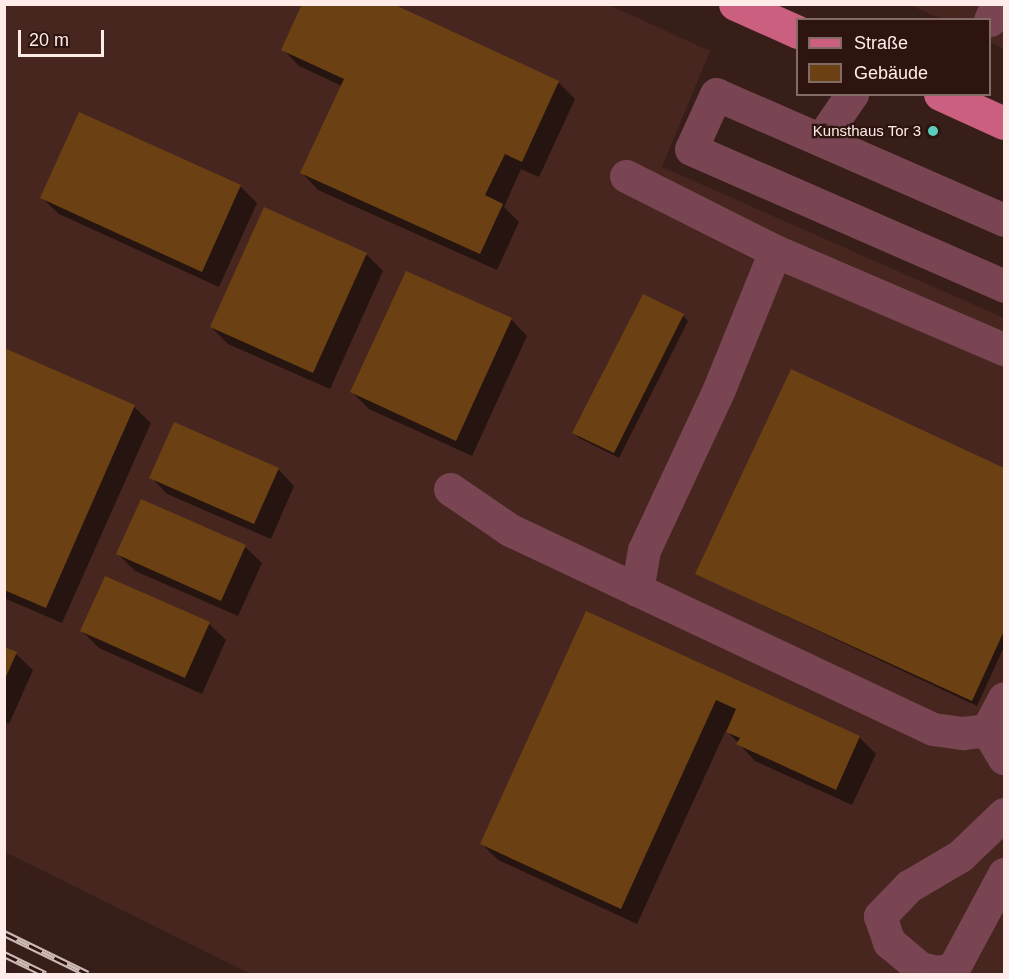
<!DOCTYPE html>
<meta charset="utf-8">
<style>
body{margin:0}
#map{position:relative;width:1009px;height:979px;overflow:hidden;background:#381e18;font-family:Helvetica,sans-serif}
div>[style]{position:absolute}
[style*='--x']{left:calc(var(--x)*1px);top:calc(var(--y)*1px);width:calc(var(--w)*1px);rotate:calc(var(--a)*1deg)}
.built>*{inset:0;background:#47261f}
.shadow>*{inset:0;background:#0007}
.building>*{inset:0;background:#6b4113}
.minor>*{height:33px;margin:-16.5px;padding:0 16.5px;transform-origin:16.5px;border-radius:16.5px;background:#794553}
.major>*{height:33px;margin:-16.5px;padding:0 16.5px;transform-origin:16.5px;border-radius:16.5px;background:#ca5f7f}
.rail>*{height:7px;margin-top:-3.5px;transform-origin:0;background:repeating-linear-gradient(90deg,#2e140f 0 14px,#cebab5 0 28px);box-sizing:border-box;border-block:2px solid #cebab5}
.dots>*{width:16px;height:16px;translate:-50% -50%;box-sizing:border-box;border:3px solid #2e140f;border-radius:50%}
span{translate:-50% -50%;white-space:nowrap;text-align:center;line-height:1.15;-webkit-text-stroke:4.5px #2e140f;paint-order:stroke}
.poi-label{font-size:15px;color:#ffece8}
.right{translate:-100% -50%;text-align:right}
.frame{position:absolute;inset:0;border:6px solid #ffece8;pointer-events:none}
.legend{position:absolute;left:796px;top:18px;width:195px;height:78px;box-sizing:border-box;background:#2e140f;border:2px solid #826a66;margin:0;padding:8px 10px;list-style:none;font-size:18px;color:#ffece8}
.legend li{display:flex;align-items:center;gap:12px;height:30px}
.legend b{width:30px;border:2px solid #826a66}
.scale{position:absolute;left:18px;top:30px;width:86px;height:27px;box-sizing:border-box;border:3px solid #ffece8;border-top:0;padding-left:8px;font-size:18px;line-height:21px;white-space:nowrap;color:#ffece8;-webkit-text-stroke:4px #2e140f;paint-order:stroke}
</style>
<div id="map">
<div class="built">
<i style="clip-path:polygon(4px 5px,609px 5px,710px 51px,662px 167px,1004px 318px,1004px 974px,251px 974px,5px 852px)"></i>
<i style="clip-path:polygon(910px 5px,1004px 5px,1004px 49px,990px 42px,990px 20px,942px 19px)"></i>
</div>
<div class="shadow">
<i style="clip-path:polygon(283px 49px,558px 82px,575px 99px,539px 177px,521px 169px,504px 207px,519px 222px,497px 270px,318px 190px,302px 173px,342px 86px,299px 66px)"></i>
<i style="clip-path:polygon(240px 186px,257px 203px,219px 287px,59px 214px,42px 198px)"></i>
<i style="clip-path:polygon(264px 209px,367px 255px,383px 271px,330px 389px,228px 344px,211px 327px)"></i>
<i style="clip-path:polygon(683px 316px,688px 321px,619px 458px,579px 438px,574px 433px)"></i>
<i style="clip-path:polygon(511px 319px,527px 336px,472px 456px,369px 409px,352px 392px)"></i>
<i style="clip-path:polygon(4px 350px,134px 407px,151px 423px,62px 623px,4px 598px)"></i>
<i style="clip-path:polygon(792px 371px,1004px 470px,1004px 647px,977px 706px,697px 574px)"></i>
<i style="clip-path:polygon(278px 469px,294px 486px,271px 539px,167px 494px,151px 477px)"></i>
<i style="clip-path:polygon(245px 547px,262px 563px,238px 616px,135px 571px,118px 554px)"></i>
<i style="clip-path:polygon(587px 613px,859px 737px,876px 754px,852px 805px,755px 761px,726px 730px,637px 924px,498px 860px,481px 843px)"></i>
<i style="clip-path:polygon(209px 624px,226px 640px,202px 694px,99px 648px,82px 631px)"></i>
<i style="clip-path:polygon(4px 648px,16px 654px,33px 670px,9px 724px,4px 722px)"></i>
</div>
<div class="building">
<i style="clip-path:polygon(302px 4px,393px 4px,559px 81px,522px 162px,505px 154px,485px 195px,503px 204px,480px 254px,300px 173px,344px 79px,281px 50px)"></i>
<i style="clip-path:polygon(79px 112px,241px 185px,202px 272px,40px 198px)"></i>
<i style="clip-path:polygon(264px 207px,367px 253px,313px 373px,210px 327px)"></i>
<i style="clip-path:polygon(406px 271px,512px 318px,456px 441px,350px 392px)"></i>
<i style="clip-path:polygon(643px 294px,684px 314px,614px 453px,572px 433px)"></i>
<i style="clip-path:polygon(4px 348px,135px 405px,46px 608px,4px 590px)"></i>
<i style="clip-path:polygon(791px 369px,1004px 468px,1004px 631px,972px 701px,695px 574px)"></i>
<i style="clip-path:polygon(174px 422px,279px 468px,254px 524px,149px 478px)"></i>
<i style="clip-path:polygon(141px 499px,246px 545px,221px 601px,116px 554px)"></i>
<i style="clip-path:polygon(105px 576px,210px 622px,185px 678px,80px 631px)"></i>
<i style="clip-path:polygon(586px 611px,860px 736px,836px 790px,736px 744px,740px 738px,726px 732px,736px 709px,716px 700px,621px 909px,480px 844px)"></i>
<i style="clip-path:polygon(4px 647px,17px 652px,4px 681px)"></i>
</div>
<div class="minor">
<i style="--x:990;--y:20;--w:17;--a:-66"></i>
<i style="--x:821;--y:139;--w:55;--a:-55.4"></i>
<i style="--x:626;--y:176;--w:167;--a:26.7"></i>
<i style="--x:775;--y:251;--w:249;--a:23.2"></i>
<i style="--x:1004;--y:220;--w:314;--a:-156.4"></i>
<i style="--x:716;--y:94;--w:60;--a:114.4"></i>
<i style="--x:691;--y:149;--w:342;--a:23.6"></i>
<i style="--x:450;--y:489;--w:73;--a:34.3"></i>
<i style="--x:510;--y:530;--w:467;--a:25.2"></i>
<i style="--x:933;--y:729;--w:30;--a:8"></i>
<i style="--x:963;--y:733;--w:24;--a:-7"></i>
<i style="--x:987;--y:730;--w:36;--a:-62"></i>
<i style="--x:637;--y:590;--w:41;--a:-80.1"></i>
<i style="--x:644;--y:550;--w:178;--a:-65"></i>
<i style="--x:719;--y:389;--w:149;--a:-67.9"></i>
<i style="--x:987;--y:730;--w:33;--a:59"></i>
<i style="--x:1004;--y:814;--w:61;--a:136.3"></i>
<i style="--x:960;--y:856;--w:59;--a:149.5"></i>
<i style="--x:909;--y:886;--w:42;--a:134"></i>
<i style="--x:880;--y:916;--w:28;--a:71"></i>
<i style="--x:889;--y:942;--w:40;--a:40"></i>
<i style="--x:920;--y:968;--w:16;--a:14"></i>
<i style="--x:936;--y:972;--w:17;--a:-10"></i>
<i style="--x:953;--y:969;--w:108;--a:-61.8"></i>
</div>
<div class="major">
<i style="--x:735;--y:4;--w:69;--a:24"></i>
<i style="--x:940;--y:94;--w:70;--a:24.4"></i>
</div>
<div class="rail">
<i style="--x:4;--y:933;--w:93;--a:26"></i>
<i style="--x:4;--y:954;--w:46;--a:26"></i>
<i style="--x:4;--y:974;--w:1;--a:0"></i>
</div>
<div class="dots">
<i style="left:933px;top:131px;background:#5acebd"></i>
</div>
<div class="poi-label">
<span class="right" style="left:921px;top:131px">Kunsthaus Tor 3</span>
</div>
<div class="frame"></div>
<ul class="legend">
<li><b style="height:8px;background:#ca5f7f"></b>Straße</li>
<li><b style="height:16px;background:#6b4113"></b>Gebäude</li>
</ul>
<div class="scale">20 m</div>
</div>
